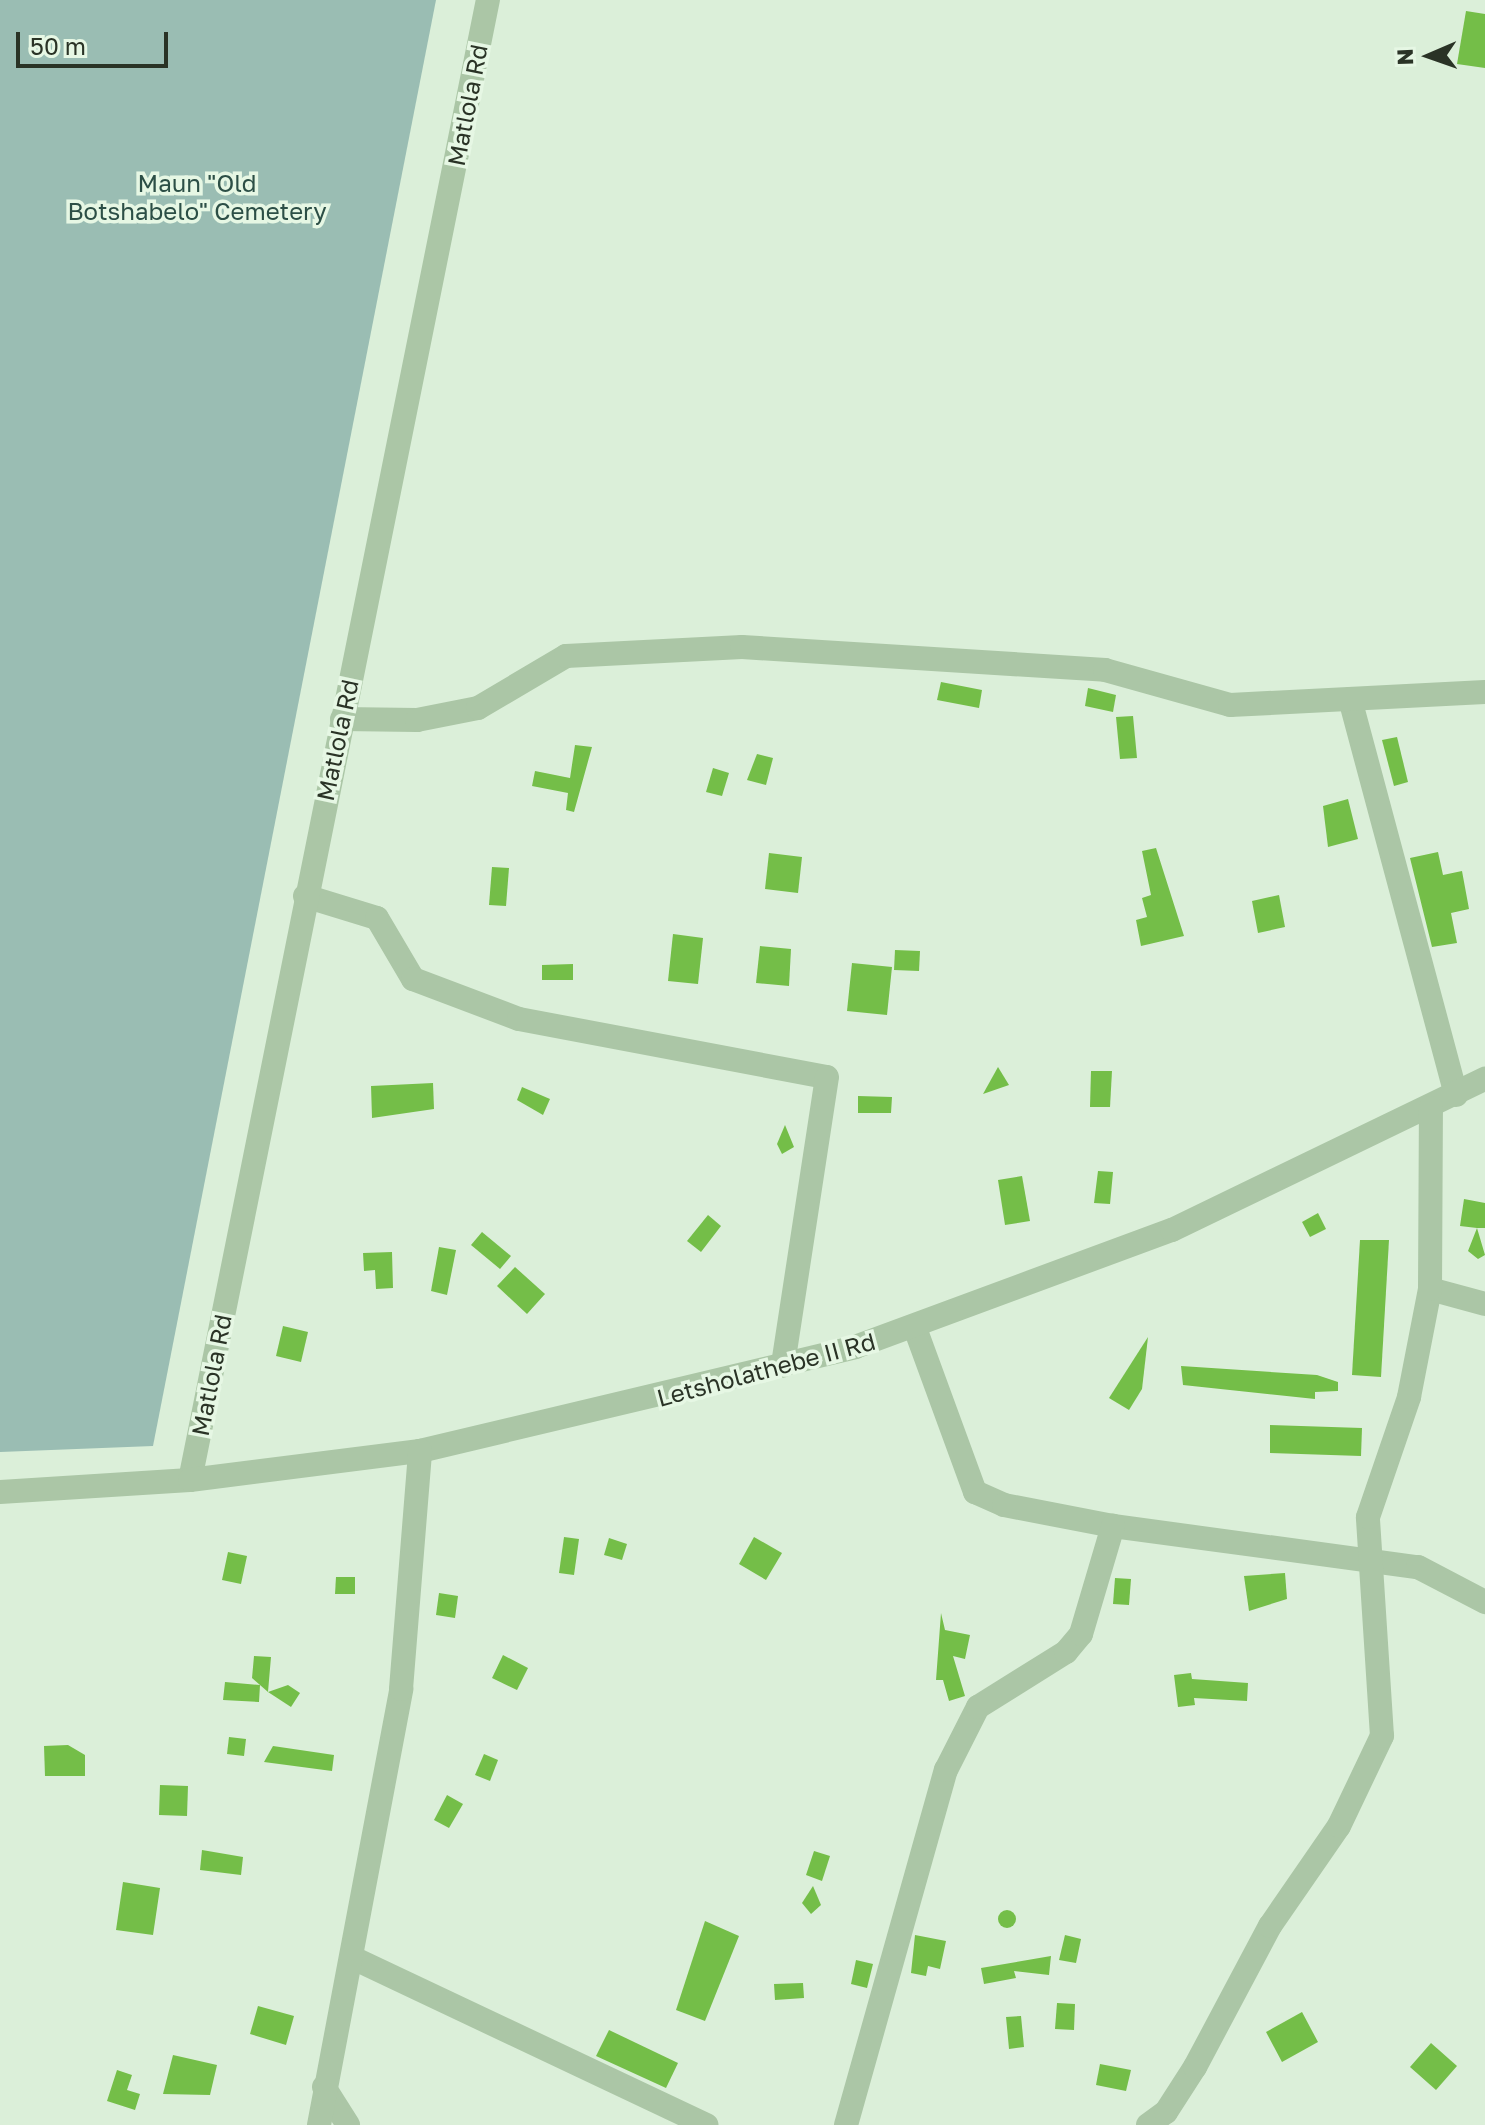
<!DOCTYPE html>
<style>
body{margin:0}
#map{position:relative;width:1485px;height:2125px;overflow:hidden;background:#dbefd9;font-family:"Golos Text",sans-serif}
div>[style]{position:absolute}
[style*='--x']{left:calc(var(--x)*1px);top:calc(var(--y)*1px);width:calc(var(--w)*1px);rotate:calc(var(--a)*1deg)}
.green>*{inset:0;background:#9abdb3}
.building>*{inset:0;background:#74be48}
.round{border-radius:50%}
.minor>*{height:24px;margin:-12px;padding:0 12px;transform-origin:12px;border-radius:12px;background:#abc6a6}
span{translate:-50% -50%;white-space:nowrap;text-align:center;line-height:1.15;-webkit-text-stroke:7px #e6f7e4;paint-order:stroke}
.street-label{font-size:24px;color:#2a3326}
.park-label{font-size:24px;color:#2c4f46}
.north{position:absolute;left:1389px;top:16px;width:80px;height:80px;-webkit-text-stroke:6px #e6f7e4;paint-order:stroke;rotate:268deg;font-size:22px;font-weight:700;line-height:32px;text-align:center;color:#2a3326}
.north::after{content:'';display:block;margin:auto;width:28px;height:36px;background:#2a3326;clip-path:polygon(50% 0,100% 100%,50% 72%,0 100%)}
.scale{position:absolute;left:16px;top:32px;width:152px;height:36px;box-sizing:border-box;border:4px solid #2a3326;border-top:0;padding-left:10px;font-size:24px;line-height:28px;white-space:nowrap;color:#2a3326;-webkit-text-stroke:6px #e6f7e4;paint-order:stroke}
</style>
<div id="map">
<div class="green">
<i style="clip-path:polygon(0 0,436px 0,153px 1446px,0 1452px)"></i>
</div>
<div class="building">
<i style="clip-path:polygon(1466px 11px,1485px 14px,1485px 68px,1457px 64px)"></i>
<i style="clip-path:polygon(941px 682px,982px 690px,979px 708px,937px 700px)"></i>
<i style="clip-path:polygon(1088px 688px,1116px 695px,1113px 712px,1085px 706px)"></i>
<i style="clip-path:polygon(1133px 716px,1137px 758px,1120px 759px,1116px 717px)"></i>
<i style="clip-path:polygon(1397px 737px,1408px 782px,1394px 786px,1382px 740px)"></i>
<i style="clip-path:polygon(575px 745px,592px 747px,574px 812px,566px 810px,568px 793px,532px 786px,535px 771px,570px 778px)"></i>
<i style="clip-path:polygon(757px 754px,773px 758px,766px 785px,747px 780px)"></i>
<i style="clip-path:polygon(713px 768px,729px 773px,722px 796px,706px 792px)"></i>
<i style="clip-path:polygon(1348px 799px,1358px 839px,1328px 847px,1323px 806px)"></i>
<i style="clip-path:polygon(1156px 848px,1184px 936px,1141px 946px,1136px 920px,1147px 917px,1142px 898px,1151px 895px,1142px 851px)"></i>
<i style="clip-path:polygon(1438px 852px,1443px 875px,1462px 871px,1469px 909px,1451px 913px,1457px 943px,1432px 947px,1410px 858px)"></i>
<i style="clip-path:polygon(769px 853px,802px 857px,798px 893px,765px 889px)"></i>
<i style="clip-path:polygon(492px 867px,509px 868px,506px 906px,489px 905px)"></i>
<i style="clip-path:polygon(1279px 895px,1285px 927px,1258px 933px,1252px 901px)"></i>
<i style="clip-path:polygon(673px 934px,703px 938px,698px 984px,668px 981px)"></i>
<i style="clip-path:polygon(760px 946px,791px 949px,789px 986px,756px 983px)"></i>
<i style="clip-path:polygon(895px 950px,920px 951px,919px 971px,894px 970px)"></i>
<i style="clip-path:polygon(852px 963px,892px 967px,887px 1015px,847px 1011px)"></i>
<i style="clip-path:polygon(573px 964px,573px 980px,542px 980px,542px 965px)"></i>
<i style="clip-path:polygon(998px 1067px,1009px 1085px,983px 1094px)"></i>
<i style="clip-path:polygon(1091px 1071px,1112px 1071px,1110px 1107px,1090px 1107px)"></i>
<i style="clip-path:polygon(433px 1083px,434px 1109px,372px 1118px,371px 1086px)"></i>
<i style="clip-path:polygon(522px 1087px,550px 1099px,543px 1115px,517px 1100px)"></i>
<i style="clip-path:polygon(858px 1096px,892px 1097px,891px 1113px,858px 1113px)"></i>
<i style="clip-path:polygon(785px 1125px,794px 1147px,782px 1154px,777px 1144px)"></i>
<i style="clip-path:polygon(1098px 1171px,1113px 1172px,1110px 1204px,1094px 1203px)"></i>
<i style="clip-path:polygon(1022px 1176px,1030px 1221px,1005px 1225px,998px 1180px)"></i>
<i style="clip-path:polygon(1464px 1199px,1485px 1203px,1485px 1228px,1477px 1228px,1485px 1255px,1478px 1259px,1468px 1251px,1477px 1228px,1460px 1226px)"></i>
<i style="clip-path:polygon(1318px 1213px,1326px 1229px,1310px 1237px,1302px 1222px)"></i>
<i style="clip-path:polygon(708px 1215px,721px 1226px,701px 1252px,687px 1241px)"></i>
<i style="clip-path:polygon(482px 1232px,511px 1256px,500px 1269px,471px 1245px)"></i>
<i style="clip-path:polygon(1360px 1240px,1389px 1240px,1381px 1377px,1352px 1375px)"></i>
<i style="clip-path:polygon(439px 1247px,456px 1250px,447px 1295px,431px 1291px)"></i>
<i style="clip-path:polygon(392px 1252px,393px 1288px,376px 1289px,375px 1270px,364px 1271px,363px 1253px)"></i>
<i style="clip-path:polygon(515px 1267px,545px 1294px,527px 1314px,497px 1286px)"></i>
<i style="clip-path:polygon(283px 1326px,308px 1332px,301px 1362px,276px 1356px)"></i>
<i style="clip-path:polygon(1148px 1337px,1142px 1389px,1129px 1410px,1109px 1398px)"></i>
<i style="clip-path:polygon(1181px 1366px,1317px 1375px,1338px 1382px,1338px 1391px,1315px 1392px,1315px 1399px,1183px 1385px)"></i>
<i style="clip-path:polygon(1270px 1425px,1362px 1428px,1361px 1456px,1270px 1453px)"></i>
<i style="clip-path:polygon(564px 1537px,579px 1539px,574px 1575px,559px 1573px)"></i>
<i style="clip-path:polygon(754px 1537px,782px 1553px,766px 1580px,739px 1564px)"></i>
<i style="clip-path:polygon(609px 1538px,627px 1544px,622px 1560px,604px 1555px)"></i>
<i style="clip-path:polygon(228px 1552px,247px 1556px,241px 1584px,222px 1580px)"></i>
<i style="clip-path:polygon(1285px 1573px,1287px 1599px,1249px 1611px,1244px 1576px)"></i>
<i style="clip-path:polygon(336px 1577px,355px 1577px,355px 1594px,335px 1594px)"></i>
<i style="clip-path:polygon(1115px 1578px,1131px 1579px,1129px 1605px,1113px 1604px)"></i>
<i style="clip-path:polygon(439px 1593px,458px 1596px,455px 1618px,436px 1615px)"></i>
<i style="clip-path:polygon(941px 1613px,945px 1630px,970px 1635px,965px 1659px,953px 1656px,965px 1696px,949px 1701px,943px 1680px,936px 1680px)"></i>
<i style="clip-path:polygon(503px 1655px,528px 1668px,517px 1690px,492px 1678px)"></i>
<i style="clip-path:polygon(254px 1656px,271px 1657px,268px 1692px,260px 1685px,259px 1702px,223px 1700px,225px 1682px,260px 1685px,252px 1678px)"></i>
<i style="clip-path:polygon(1191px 1673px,1192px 1679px,1248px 1683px,1247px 1701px,1194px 1698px,1195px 1705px,1178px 1707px,1174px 1675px)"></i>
<i style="clip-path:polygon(288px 1685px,300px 1693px,291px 1707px,268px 1692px)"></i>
<i style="clip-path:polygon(229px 1737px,246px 1739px,244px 1756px,227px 1754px)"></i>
<i style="clip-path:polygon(68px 1745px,85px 1755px,85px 1776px,45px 1776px,44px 1746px)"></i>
<i style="clip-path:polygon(273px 1746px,334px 1755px,332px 1771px,264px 1762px)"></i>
<i style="clip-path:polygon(484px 1754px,498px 1760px,490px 1781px,475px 1775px)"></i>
<i style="clip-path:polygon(160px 1785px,188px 1786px,187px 1816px,159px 1815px)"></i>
<i style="clip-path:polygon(447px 1795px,463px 1804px,449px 1828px,434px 1820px)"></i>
<i style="clip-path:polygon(202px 1850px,243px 1857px,241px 1875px,200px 1870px)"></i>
<i style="clip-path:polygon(814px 1851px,830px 1856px,822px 1881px,806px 1875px)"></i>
<i style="clip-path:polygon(123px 1882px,160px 1888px,153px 1935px,116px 1930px)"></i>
<i style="clip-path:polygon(813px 1886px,821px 1905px,811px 1914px,802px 1903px)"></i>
<i class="round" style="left:998px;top:1910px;width:18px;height:18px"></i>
<i style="clip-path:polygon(705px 1921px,739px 1936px,705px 2021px,676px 2010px)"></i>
<i style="clip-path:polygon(915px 1935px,946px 1941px,940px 1969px,928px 1966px,926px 1976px,911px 1973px)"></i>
<i style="clip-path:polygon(1065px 1935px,1081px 1939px,1076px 1963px,1059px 1960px)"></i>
<i style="clip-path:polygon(1051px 1956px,1049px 1975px,1014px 1971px,1016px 1978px,984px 1984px,981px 1968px)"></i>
<i style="clip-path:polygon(856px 1960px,873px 1964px,867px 1988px,851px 1984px)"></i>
<i style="clip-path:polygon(803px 1983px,804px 1998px,775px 2000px,774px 1984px)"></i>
<i style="clip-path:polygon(1057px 2003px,1075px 2004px,1074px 2030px,1055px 2029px)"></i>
<i style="clip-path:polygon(258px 2006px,294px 2016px,286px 2045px,250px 2034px)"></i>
<i style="clip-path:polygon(1302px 2012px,1318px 2042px,1282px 2062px,1266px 2032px)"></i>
<i style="clip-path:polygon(1021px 2016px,1024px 2047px,1009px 2049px,1006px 2017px)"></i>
<i style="clip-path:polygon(609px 2030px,678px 2063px,666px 2088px,596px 2056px)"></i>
<i style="clip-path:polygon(1431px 2043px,1457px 2066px,1436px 2090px,1410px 2067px)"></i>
<i style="clip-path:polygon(173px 2055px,217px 2065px,210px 2095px,163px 2094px)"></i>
<i style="clip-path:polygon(1100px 2064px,1131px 2070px,1126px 2091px,1096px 2085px)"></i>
<i style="clip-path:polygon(117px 2070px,132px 2075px,127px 2090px,140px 2094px,135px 2110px,107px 2101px)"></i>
</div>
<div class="minor">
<i style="--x:1350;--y:699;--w:410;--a:75"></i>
<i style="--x:342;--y:719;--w:75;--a:0.8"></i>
<i style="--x:417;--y:720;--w:62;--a:-11.1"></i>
<i style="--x:478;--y:708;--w:102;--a:-30.6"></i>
<i style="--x:566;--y:656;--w:176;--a:-2.9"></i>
<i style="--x:742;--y:647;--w:364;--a:3.6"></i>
<i style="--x:1105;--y:670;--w:130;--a:15.6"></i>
<i style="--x:1230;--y:705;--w:255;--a:-2.9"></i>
<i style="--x:305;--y:896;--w:75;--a:17"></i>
<i style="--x:377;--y:918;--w:71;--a:59.5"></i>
<i style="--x:413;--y:979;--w:113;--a:20.7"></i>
<i style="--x:519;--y:1019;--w:313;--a:10.7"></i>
<i style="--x:827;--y:1077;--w:292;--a:98.7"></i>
<i style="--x:1430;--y:1289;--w:57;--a:15.3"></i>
<i style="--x:915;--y:1328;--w:175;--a:69.9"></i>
<i style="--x:975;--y:1492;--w:32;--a:24"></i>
<i style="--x:1004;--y:1505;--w:111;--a:10.9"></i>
<i style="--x:1113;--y:1526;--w:308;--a:7.7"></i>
<i style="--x:1418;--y:1567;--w:76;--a:27.6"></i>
<i style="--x:190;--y:1480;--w:1510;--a:-78.62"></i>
<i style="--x:0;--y:1492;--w:190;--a:-3.6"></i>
<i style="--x:190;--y:1480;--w:232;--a:-7.2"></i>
<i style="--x:420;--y:1451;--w:447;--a:-13.4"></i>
<i style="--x:855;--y:1347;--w:338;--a:-20.3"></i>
<i style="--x:1172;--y:1230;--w:348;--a:-25.8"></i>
<i style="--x:353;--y:1958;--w:391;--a:25.3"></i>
<i style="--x:324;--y:2087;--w:45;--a:57.7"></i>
<i style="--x:319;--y:2125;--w:444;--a:-79.3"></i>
<i style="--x:401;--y:1689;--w:239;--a:-85.4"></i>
<i style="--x:846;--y:2125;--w:369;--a:-74.3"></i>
<i style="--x:946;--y:1770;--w:71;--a:-63.1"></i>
<i style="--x:978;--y:1707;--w:104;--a:-32"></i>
<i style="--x:1066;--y:1652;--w:23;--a:-50"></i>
<i style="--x:1081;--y:1634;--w:113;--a:-73.5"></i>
<i style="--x:1148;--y:2125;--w:22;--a:-36"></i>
<i style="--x:1166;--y:2112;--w:54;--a:-57.2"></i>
<i style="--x:1195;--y:2067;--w:160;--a:-62"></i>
<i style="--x:1270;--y:1926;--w:121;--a:-55.4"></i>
<i style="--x:1339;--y:1826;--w:100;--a:-64.5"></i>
<i style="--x:1382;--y:1736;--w:219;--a:-93.7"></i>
<i style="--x:1368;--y:1517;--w:127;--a:-71.1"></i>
<i style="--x:1409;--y:1397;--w:110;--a:-79"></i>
<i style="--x:1430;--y:1289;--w:181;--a:-89.7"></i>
</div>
<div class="street-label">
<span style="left:467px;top:105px;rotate:-79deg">Matlola Rd</span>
<span style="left:337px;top:740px;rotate:-78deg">Matlola Rd</span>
<span style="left:766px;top:1369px;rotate:-15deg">Letsholathebe II Rd</span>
<span style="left:211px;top:1375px;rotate:-79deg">Matlola Rd</span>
</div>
<div class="park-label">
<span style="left:197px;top:197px">Maun "Old<br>Botshabelo" Cemetery</span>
</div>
<div class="north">N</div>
<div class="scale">50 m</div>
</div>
